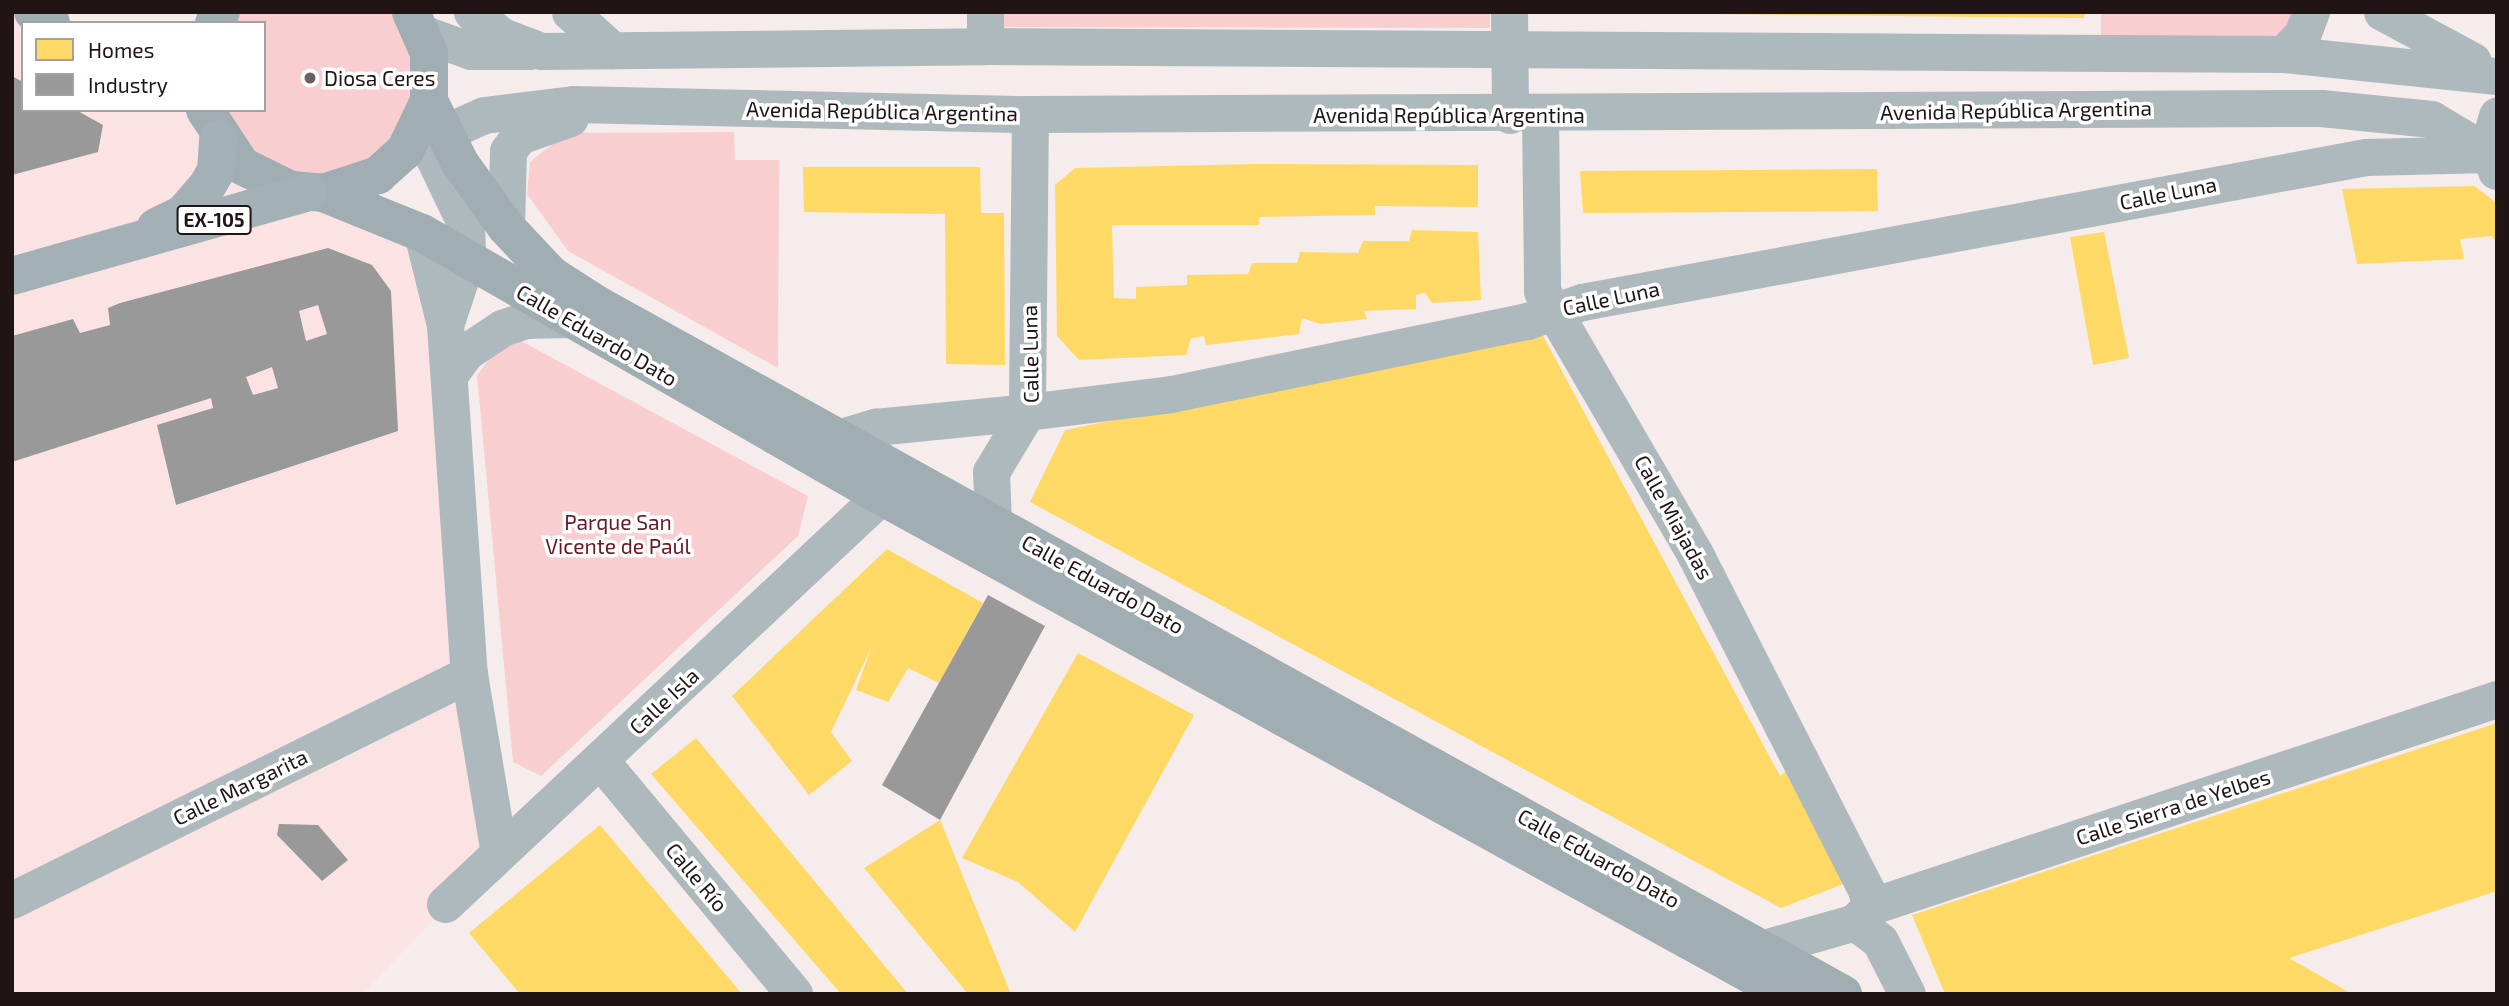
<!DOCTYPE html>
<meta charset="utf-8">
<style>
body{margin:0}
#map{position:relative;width:2509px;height:1006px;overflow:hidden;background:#f7ecec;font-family:"Exo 2",sans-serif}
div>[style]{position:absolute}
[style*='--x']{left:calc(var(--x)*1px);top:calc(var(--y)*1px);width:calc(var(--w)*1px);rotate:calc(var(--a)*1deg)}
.built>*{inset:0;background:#fbe3e4}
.green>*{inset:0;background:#f9ced1}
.homes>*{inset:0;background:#ffd966}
.industry>*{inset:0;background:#999}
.street>*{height:37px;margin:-18.5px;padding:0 18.5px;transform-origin:18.5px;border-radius:18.5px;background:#aeb9bd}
.secondary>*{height:38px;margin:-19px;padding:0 19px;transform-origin:19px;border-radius:19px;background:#a0aeb3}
.primary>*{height:38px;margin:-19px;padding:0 19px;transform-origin:19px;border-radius:19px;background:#a3b0b5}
.dots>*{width:19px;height:19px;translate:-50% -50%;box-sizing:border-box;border:4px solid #fff;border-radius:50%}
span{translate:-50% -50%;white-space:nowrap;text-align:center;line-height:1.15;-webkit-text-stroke:7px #fff;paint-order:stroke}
.shield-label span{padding:2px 5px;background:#fff;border:2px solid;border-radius:5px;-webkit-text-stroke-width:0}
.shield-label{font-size:19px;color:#201415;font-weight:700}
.poi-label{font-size:21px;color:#201415}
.left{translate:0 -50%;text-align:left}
.street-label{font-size:21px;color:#201415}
.park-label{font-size:21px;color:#681727}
.frame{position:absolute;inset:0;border:14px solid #201415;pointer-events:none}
.legend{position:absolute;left:21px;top:21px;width:245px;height:91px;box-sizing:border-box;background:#fff;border:2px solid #a6a1a1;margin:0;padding:9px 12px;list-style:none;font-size:21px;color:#201415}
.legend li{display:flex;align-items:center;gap:14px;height:35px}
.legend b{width:35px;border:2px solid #a6a1a1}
</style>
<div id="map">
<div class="built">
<i style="clip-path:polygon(12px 12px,33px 12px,23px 23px,23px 110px,202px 110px,422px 233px,499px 853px,362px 994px,12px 994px)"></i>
</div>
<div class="green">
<i style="clip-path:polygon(221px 12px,411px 12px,417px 20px,405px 151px,291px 190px,205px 110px,264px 110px,264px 23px,214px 23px)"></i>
<i style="clip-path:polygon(998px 12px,1490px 12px,1490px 28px,998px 27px)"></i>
<i style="clip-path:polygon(2101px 12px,2311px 12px,2302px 35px,2101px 53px)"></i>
<i style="clip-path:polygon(734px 132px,735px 160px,779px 160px,778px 368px,568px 251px,527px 194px,530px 162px,566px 133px)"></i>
<i style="clip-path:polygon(521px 341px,808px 496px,798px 536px,541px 776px,513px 762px,477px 375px,494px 353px)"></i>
</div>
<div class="homes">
<i style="clip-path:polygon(1524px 12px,2085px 12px,2084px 18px)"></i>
<i style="clip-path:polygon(1254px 164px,1478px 165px,1478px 207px,1375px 206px,1375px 215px,1259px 217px,1259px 225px,1112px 225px,1114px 298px,1136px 299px,1136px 287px,1187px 285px,1187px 275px,1248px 274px,1252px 263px,1297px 263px,1300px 252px,1358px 253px,1363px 241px,1409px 241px,1412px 230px,1478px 232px,1481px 300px,1432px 303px,1425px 293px,1416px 295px,1416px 309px,1364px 311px,1367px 319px,1320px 324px,1302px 318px,1299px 334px,1206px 345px,1204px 336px,1191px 338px,1186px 355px,1079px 360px,1057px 336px,1055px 185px,1075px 168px)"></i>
<i style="clip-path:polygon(803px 167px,980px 167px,981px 213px,1004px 213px,1005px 365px,946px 364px,945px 214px,804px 212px)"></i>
<i style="clip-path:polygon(1877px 169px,1878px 211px,1583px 213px,1580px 171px)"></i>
<i style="clip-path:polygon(2474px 186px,2497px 203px,2497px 244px,2492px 236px,2460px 239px,2464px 259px,2357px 264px,2342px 189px)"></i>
<i style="clip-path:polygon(2104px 232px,2129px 358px,2093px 365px,2070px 237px)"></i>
<i style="clip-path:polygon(1542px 334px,1780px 776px,1790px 768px,1846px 883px,1781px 908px,1030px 502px,1065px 430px)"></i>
<i style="clip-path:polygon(887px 549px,983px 603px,939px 683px,908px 668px,888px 702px,856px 690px,872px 646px,831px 732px,852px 761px,809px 795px,732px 696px)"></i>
<i style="clip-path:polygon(1078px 653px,1194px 715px,1075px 932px,1018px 882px,962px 858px)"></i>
<i style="clip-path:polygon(2497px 723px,2497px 891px,2289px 958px,2352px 994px,1945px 994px,1912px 915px)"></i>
<i style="clip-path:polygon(696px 738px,908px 994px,841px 994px,651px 774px)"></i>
<i style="clip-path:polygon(940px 820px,1011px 994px,968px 994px,864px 868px)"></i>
<i style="clip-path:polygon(600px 825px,742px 994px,520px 994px,469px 933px)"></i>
</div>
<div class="industry">
<i style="clip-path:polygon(12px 76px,23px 82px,23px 110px,76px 110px,103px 125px,98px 152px,12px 175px)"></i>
<i style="clip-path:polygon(evenodd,328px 248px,372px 265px,391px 291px,398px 431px,176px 505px,157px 425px,213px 408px,211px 398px,12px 462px,12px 336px,73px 319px,80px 333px,110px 325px,108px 308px,120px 303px,328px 248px,318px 305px,327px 334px,306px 341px,299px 311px,318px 305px,328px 248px,272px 367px,278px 388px,253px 395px,246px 377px,272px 367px)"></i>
<i style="clip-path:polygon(988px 595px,1045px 626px,940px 820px,882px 785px)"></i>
<i style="clip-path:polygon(279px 824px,318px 825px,348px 860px,322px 881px,277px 835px)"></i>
</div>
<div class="street">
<i style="--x:472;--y:12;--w:38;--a:39"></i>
<i style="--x:502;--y:36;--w:42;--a:21"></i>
<i style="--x:541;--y:51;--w:444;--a:-0.6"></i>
<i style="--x:985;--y:46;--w:1298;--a:0.35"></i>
<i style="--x:2283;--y:54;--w:215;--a:5.9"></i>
<i style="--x:570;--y:12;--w:57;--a:42.1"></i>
<i style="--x:985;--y:12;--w:34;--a:90"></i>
<i style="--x:1509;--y:12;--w:103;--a:89.4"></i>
<i style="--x:2382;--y:12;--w:103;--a:28.3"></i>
<i style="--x:424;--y:34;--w:50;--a:19.9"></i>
<i style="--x:471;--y:51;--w:59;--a:0"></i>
<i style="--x:2283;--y:54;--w:27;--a:-45"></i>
<i style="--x:2302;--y:35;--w:25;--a:-69"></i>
<i style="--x:1030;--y:114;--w:298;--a:90.6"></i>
<i style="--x:1027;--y:412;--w:145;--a:-7.1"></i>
<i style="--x:1171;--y:394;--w:363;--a:-11.6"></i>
<i style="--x:1527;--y:321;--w:58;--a:-19.1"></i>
<i style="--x:1582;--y:302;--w:797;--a:-10.48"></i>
<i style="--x:2366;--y:157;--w:124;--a:-1.4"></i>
<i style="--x:1540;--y:116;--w:175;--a:89.3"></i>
<i style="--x:1542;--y:291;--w:306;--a:59.8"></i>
<i style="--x:1696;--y:556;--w:377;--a:63"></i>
<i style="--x:1867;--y:892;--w:15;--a:82"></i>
<i style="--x:420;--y:129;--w:106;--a:64.4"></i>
<i style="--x:466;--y:225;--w:34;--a:88"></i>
<i style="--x:467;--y:259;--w:70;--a:108.4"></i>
<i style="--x:445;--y:325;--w:95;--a:-104"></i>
<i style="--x:417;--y:145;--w:73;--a:-24.1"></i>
<i style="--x:484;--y:115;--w:90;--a:-7"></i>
<i style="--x:573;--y:104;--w:457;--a:1.3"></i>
<i style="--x:1030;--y:114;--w:1291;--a:-0.27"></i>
<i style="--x:2321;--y:108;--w:111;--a:5.7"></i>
<i style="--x:2431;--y:119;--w:69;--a:30.7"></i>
<i style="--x:2496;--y:171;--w:30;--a:-104"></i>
<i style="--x:2489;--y:142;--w:28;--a:-73"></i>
<i style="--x:506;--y:227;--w:76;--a:-88.5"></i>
<i style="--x:508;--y:151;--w:19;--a:-54"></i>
<i style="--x:519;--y:136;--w:54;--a:-19.4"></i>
<i style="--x:445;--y:325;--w:350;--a:86.1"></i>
<i style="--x:469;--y:674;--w:181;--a:80.5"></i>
<i style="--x:450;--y:374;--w:27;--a:-54"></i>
<i style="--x:466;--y:352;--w:43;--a:-33.7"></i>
<i style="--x:502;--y:328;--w:24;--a:-19"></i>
<i style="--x:525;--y:320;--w:44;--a:-1.3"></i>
<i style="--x:838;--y:438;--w:39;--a:-17"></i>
<i style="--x:875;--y:427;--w:153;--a:-5.6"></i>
<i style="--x:1027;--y:412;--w:70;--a:121"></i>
<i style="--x:991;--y:472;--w:52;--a:87.8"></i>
<i style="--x:600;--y:760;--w:304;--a:50.3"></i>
<i style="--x:12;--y:900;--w:510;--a:-26.31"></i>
<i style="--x:445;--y:904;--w:597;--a:-43.1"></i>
<i style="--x:1855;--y:922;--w:21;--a:-47"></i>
<i style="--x:1869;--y:907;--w:662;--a:-18.33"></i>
<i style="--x:1764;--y:948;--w:95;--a:-15.9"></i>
<i style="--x:1855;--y:922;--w:31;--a:37"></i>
<i style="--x:1880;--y:941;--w:59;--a:63"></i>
</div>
<div class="secondary">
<i style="--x:33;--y:12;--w:21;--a:31"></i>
<i style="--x:214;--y:23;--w:13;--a:-58"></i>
<i style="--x:429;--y:101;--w:69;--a:63.4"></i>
<i style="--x:460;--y:163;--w:79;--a:54.3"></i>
<i style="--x:506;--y:227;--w:66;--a:46.8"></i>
<i style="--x:551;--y:275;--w:56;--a:32.6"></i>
<i style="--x:598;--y:305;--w:1423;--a:28.96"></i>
<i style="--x:205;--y:110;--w:67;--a:56.5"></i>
<i style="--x:242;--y:166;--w:55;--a:26.1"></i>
<i style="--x:291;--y:190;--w:32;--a:5"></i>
<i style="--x:323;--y:193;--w:58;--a:-18.1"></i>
<i style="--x:378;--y:175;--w:36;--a:-42"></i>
<i style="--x:405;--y:151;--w:55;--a:-64.4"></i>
<i style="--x:429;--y:101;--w:48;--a:-90"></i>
<i style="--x:429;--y:53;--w:45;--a:-113.7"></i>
<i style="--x:323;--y:193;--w:107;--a:22"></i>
<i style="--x:422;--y:233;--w:529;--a:29.81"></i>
<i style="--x:881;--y:496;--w:1033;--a:28.82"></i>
</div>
<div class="primary">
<i style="--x:156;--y:227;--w:30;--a:-26"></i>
<i style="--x:183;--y:214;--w:35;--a:-49"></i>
<i style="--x:206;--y:188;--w:20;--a:-60"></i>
<i style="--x:216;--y:171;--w:32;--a:-86"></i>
<i style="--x:12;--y:276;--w:308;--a:-15.8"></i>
</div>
<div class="dots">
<i style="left:310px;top:78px;background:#6b6060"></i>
</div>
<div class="shield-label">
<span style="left:214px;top:220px">EX-105</span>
</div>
<div class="poi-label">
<span class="left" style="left:324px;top:78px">Diosa Ceres</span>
</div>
<div class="street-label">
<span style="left:2016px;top:110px;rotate:-1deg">Avenida República Argentina</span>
<span style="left:882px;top:111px;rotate:1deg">Avenida República Argentina</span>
<span style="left:1449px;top:115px">Avenida República Argentina</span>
<span style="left:2168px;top:193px;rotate:-11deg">Calle Luna</span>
<span style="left:1611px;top:298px;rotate:-12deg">Calle Luna</span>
<span style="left:597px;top:335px;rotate:30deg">Calle Eduardo Dato</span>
<span style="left:1030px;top:354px;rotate:-91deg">Calle Luna</span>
<span style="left:1674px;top:517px;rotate:61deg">Calle Miajadas</span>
<span style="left:1103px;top:584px;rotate:29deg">Calle Eduardo Dato</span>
<span style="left:664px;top:701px;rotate:-43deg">Calle Isla</span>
<span style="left:240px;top:787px;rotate:-26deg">Calle Margarita</span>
<span style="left:2173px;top:807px;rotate:-18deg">Calle Sierra de Yelbes</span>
<span style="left:1599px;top:858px;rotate:29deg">Calle Eduardo Dato</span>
<span style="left:697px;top:877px;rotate:50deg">Calle Río</span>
</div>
<div class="park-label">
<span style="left:618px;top:534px">Parque San<br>Vicente de Paúl</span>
</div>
<div class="frame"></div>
<ul class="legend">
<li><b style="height:19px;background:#ffd966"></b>Homes</li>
<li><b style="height:19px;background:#999"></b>Industry</li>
</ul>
</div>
